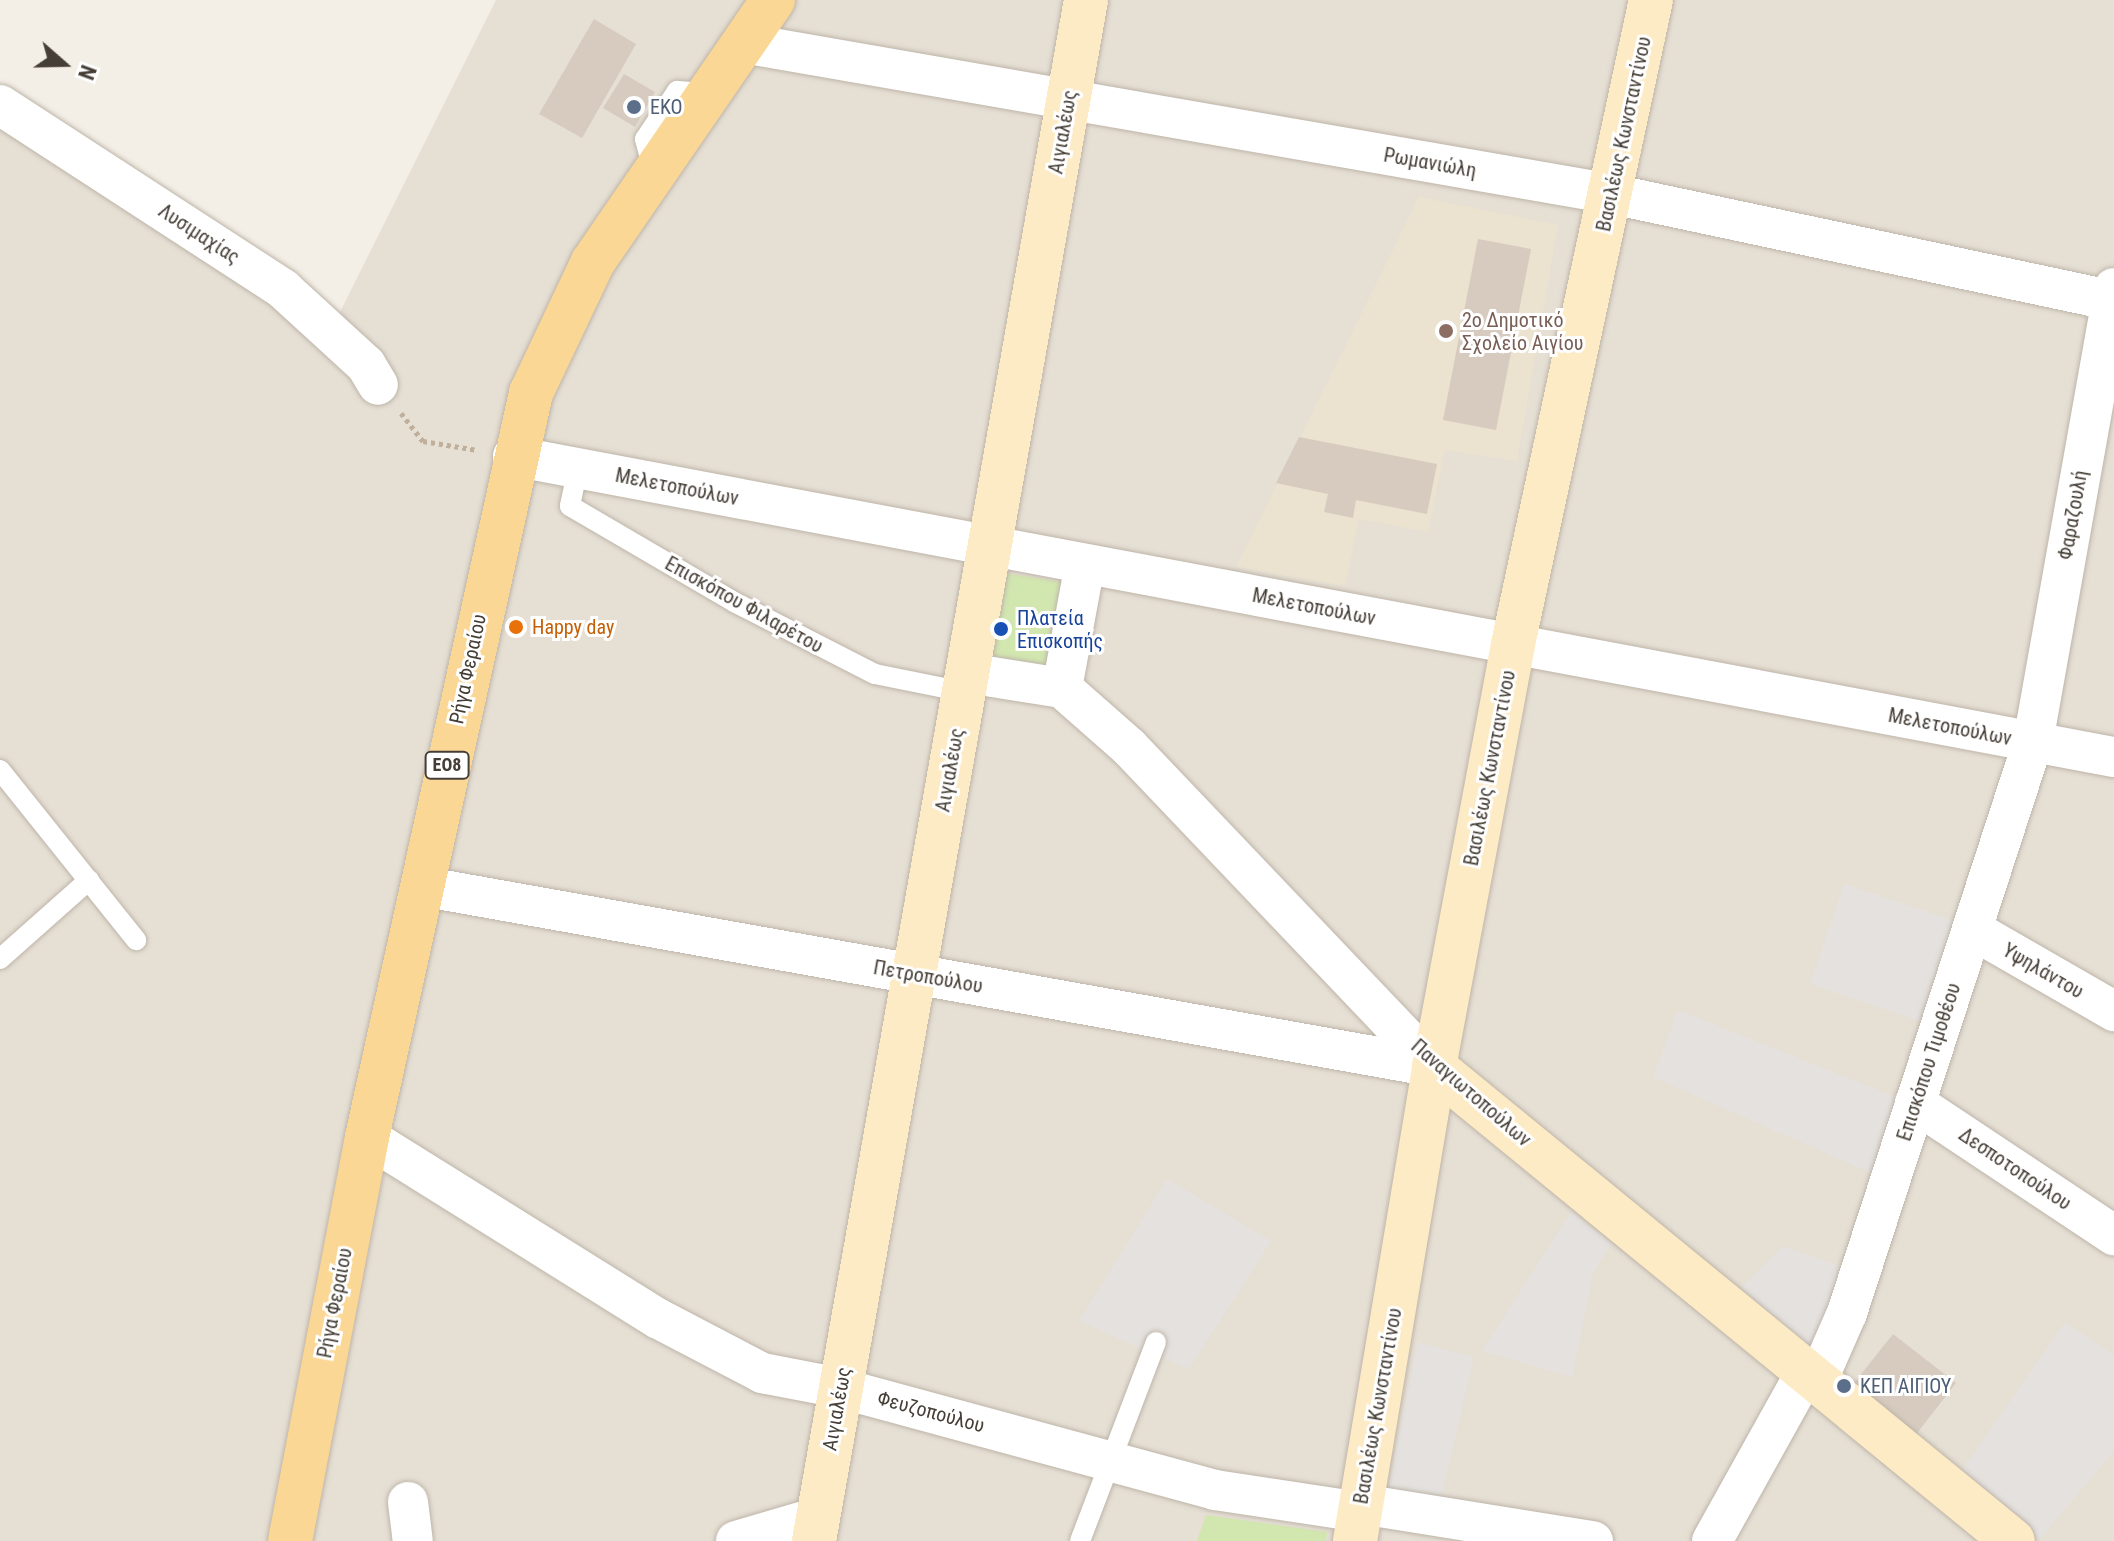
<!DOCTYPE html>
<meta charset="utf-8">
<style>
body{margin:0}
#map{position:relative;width:2114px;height:1541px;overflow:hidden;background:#f3eee6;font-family:"Roboto Condensed",sans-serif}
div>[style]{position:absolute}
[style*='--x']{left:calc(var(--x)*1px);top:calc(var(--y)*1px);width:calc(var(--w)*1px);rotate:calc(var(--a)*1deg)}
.residential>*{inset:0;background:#e6dfd4}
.education>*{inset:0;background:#ebe2d0}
.green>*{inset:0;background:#d2e6b0}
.parking>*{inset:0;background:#e4e1de}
.building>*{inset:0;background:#d7cbbf}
.path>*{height:5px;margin-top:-2.5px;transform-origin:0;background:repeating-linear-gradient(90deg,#bfaf9b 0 4px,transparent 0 8px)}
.roads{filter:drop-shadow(0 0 2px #beb5a9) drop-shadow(0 0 2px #beb5a9)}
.lane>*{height:20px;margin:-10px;padding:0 10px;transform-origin:10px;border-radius:10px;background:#fff}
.street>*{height:40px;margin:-20px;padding:0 20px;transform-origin:20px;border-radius:20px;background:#fff}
.secondary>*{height:44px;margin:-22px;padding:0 22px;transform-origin:22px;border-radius:22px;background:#fdebc6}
.primary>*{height:44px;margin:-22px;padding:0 22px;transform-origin:22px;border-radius:22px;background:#fbd796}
.dots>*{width:22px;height:22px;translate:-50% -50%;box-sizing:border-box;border:4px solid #fff;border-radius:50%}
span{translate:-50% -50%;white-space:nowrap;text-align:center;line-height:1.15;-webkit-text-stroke:6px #fff;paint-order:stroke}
.shield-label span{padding:2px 6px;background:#fff;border:2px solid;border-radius:6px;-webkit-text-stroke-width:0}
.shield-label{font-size:18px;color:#453e36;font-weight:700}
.service-label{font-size:20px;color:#4e5e75}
.left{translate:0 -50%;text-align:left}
.street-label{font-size:20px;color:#453e36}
.education-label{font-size:20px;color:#785e54}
.transit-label{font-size:20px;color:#164399}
.food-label{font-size:20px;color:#c56008}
.north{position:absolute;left:24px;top:24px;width:80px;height:80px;-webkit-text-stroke:6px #fff;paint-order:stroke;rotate:110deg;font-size:22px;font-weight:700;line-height:32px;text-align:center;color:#453e36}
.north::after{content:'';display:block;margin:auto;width:28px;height:36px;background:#453e36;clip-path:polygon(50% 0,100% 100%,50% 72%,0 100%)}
</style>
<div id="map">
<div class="residential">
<i style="clip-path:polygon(496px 0,2114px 0,2114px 1541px,0 1541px,0 105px,330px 332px)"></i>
</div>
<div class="education">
<i style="clip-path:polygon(1419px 197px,1558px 225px,1517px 461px,1445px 450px,1428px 532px,1359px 519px,1345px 586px,1236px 567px)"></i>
</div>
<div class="green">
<i style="clip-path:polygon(999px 572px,1068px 583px,1053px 675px,984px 663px)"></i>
<i style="clip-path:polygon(1206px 1515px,1327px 1532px,1326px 1541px,1197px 1541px)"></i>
</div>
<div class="parking">
<i style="clip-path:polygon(1844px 884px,1961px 923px,1928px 1024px,1810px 984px)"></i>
<i style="clip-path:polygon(1678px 1010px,1903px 1100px,1878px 1176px,1653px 1077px)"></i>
<i style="clip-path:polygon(1167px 1179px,1271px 1241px,1189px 1369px,1079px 1321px)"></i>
<i style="clip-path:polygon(1571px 1212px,1611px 1243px,1593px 1274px,1572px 1377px,1482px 1351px)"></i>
<i style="clip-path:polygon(1783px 1246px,1851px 1270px,1814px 1364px,1732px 1297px)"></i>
<i style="clip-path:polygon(2065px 1322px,2114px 1355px,2114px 1451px,2038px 1541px,1961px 1472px)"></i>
<i style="clip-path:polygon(1417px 1342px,1474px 1357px,1440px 1502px,1387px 1497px)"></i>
</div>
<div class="building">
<i style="clip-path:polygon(594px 19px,636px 44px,582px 138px,539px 114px)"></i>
<i style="clip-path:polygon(624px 74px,655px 92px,635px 127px,603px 108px)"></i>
<i style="clip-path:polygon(1478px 239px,1531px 249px,1496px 430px,1443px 420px)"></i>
<i style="clip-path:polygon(1299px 437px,1437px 464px,1427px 514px,1356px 500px,1353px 518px,1324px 512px,1328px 494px,1276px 483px)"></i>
<i style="clip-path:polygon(1893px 1334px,1956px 1383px,1914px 1437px,1850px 1388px)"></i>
</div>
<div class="path">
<i style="--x:401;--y:413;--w:36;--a:52"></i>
<i style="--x:423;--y:441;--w:55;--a:9.5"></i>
</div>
<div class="roads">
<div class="lane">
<i style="--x:653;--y:169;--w:31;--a:-105"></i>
<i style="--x:645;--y:139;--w:58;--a:-56.3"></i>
<i style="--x:677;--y:91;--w:32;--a:4"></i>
<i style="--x:578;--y:468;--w:39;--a:102"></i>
<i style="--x:570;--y:506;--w:190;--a:30.3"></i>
<i style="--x:734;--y:602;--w:158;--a:27.1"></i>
<i style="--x:875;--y:674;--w:91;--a:11.4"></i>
<i style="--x:0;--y:770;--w:218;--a:51.3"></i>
<i style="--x:0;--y:959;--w:119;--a:-41.6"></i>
<i style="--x:1080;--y:1541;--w:213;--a:-69.1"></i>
</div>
<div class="street">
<i style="--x:743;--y:43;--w:882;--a:9.86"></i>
<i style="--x:1612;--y:194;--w:513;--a:12.03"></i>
<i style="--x:0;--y:105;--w:338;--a:33"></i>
<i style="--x:283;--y:289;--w:113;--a:42.5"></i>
<i style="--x:366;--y:365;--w:23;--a:59"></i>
<i style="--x:513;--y:456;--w:1629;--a:10.65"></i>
<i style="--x:1085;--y:564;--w:126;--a:100.5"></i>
<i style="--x:1062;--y:688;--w:89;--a:41.4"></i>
<i style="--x:1129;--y:747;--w:442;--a:46.4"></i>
<i style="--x:967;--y:673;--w:96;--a:9"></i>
<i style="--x:421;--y:886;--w:1029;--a:10.13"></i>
<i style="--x:1973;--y:930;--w:163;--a:29.9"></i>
<i style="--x:1915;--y:1103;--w:239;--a:33.6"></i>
<i style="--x:367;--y:1137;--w:342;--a:32"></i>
<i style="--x:657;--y:1318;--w:119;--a:27.6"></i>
<i style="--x:762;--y:1373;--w:79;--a:10.9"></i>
<i style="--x:840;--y:1388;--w:389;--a:15.2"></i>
<i style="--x:1215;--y:1490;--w:147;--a:8.6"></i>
<i style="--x:1818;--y:1379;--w:72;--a:-66.3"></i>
<i style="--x:1847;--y:1313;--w:601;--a:-71.96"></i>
<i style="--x:2033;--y:742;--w:461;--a:-79.9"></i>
<i style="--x:408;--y:1502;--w:39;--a:83"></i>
<i style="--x:1361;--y:1504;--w:235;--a:9.1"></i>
<i style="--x:736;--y:1541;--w:85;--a:-16.3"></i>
<i style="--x:1712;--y:1541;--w:196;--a:-60.9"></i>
</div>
<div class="secondary">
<i style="--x:1434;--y:1067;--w:748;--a:39.31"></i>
<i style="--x:814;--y:1541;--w:1565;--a:-79.99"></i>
<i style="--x:1355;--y:1541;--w:481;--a:-80.5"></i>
<i style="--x:1434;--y:1067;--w:430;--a:-79.4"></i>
<i style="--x:1513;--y:644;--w:659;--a:-77.91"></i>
</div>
<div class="primary">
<i style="--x:290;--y:1541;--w:411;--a:-79.2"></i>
<i style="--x:367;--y:1137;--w:762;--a:-77.57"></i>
<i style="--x:531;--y:393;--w:145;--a:-64.7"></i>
<i style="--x:593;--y:262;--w:318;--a:-55.5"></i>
</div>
</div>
<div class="dots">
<i style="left:634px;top:107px;background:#5c6f8a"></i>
<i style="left:1446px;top:331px;background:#8d6e63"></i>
<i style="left:516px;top:627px;background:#e8710a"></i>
<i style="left:1001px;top:629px;background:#1a4fb4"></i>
<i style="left:1844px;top:1386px;background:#5c6f8a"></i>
</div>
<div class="shield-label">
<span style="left:447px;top:765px">ΕΟ8</span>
</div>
<div class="service-label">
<span class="left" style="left:650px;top:107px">EKO</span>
<span class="left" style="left:1860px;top:1386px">ΚΕΠ ΑΙΓΙΟΥ</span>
</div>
<div class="street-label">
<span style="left:1063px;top:132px;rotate:-80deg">Αιγιαλέως</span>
<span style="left:1624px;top:134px;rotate:-78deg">Βασιλέως Κωνσταντίνου</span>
<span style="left:1430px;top:163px;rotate:10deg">Ρωμανιώλη</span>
<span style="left:199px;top:234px;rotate:33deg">Λυσιμαχίας</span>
<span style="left:677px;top:487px;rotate:11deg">Μελετοπούλων</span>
<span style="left:2073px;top:515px;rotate:-80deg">Φαραζουλή</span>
<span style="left:744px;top:605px;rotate:29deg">Επισκόπου Φιλαρέτου</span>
<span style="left:1314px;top:607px;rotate:11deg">Μελετοπούλων</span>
<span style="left:468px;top:669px;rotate:-78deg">Ρήγα Φεραίου</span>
<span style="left:1950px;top:727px;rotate:11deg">Μελετοπούλων</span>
<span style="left:1490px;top:768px;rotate:-79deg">Βασιλέως Κωνσταντίνου</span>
<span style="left:950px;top:770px;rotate:-80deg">Αιγιαλέως</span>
<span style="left:2043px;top:971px;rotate:30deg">Υψηλάντου</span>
<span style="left:928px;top:977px;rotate:10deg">Πετροπούλου</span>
<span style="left:1929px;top:1062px;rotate:-72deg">Επισκόπου Τιμοθέου</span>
<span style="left:1471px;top:1093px;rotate:41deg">Παναγιωτοπούλων</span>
<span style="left:2015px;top:1169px;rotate:34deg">Δεσποτοπούλου</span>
<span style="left:335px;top:1303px;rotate:-79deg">Ρήγα Φεραίου</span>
<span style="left:1378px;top:1406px;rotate:-80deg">Βασιλέως Κωνσταντίνου</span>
<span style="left:837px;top:1409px;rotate:-80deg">Αιγιαλέως</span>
<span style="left:931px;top:1412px;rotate:15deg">Φευζοπούλου</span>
</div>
<div class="education-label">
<span class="left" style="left:1462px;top:332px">2ο Δημοτικό<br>Σχολείο Αιγίου</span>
</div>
<div class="transit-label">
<span class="left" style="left:1017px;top:630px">Πλατεία<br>Επισκοπής</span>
</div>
<div class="food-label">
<span class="left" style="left:532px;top:627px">Happy day</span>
</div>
<div class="north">N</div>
</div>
